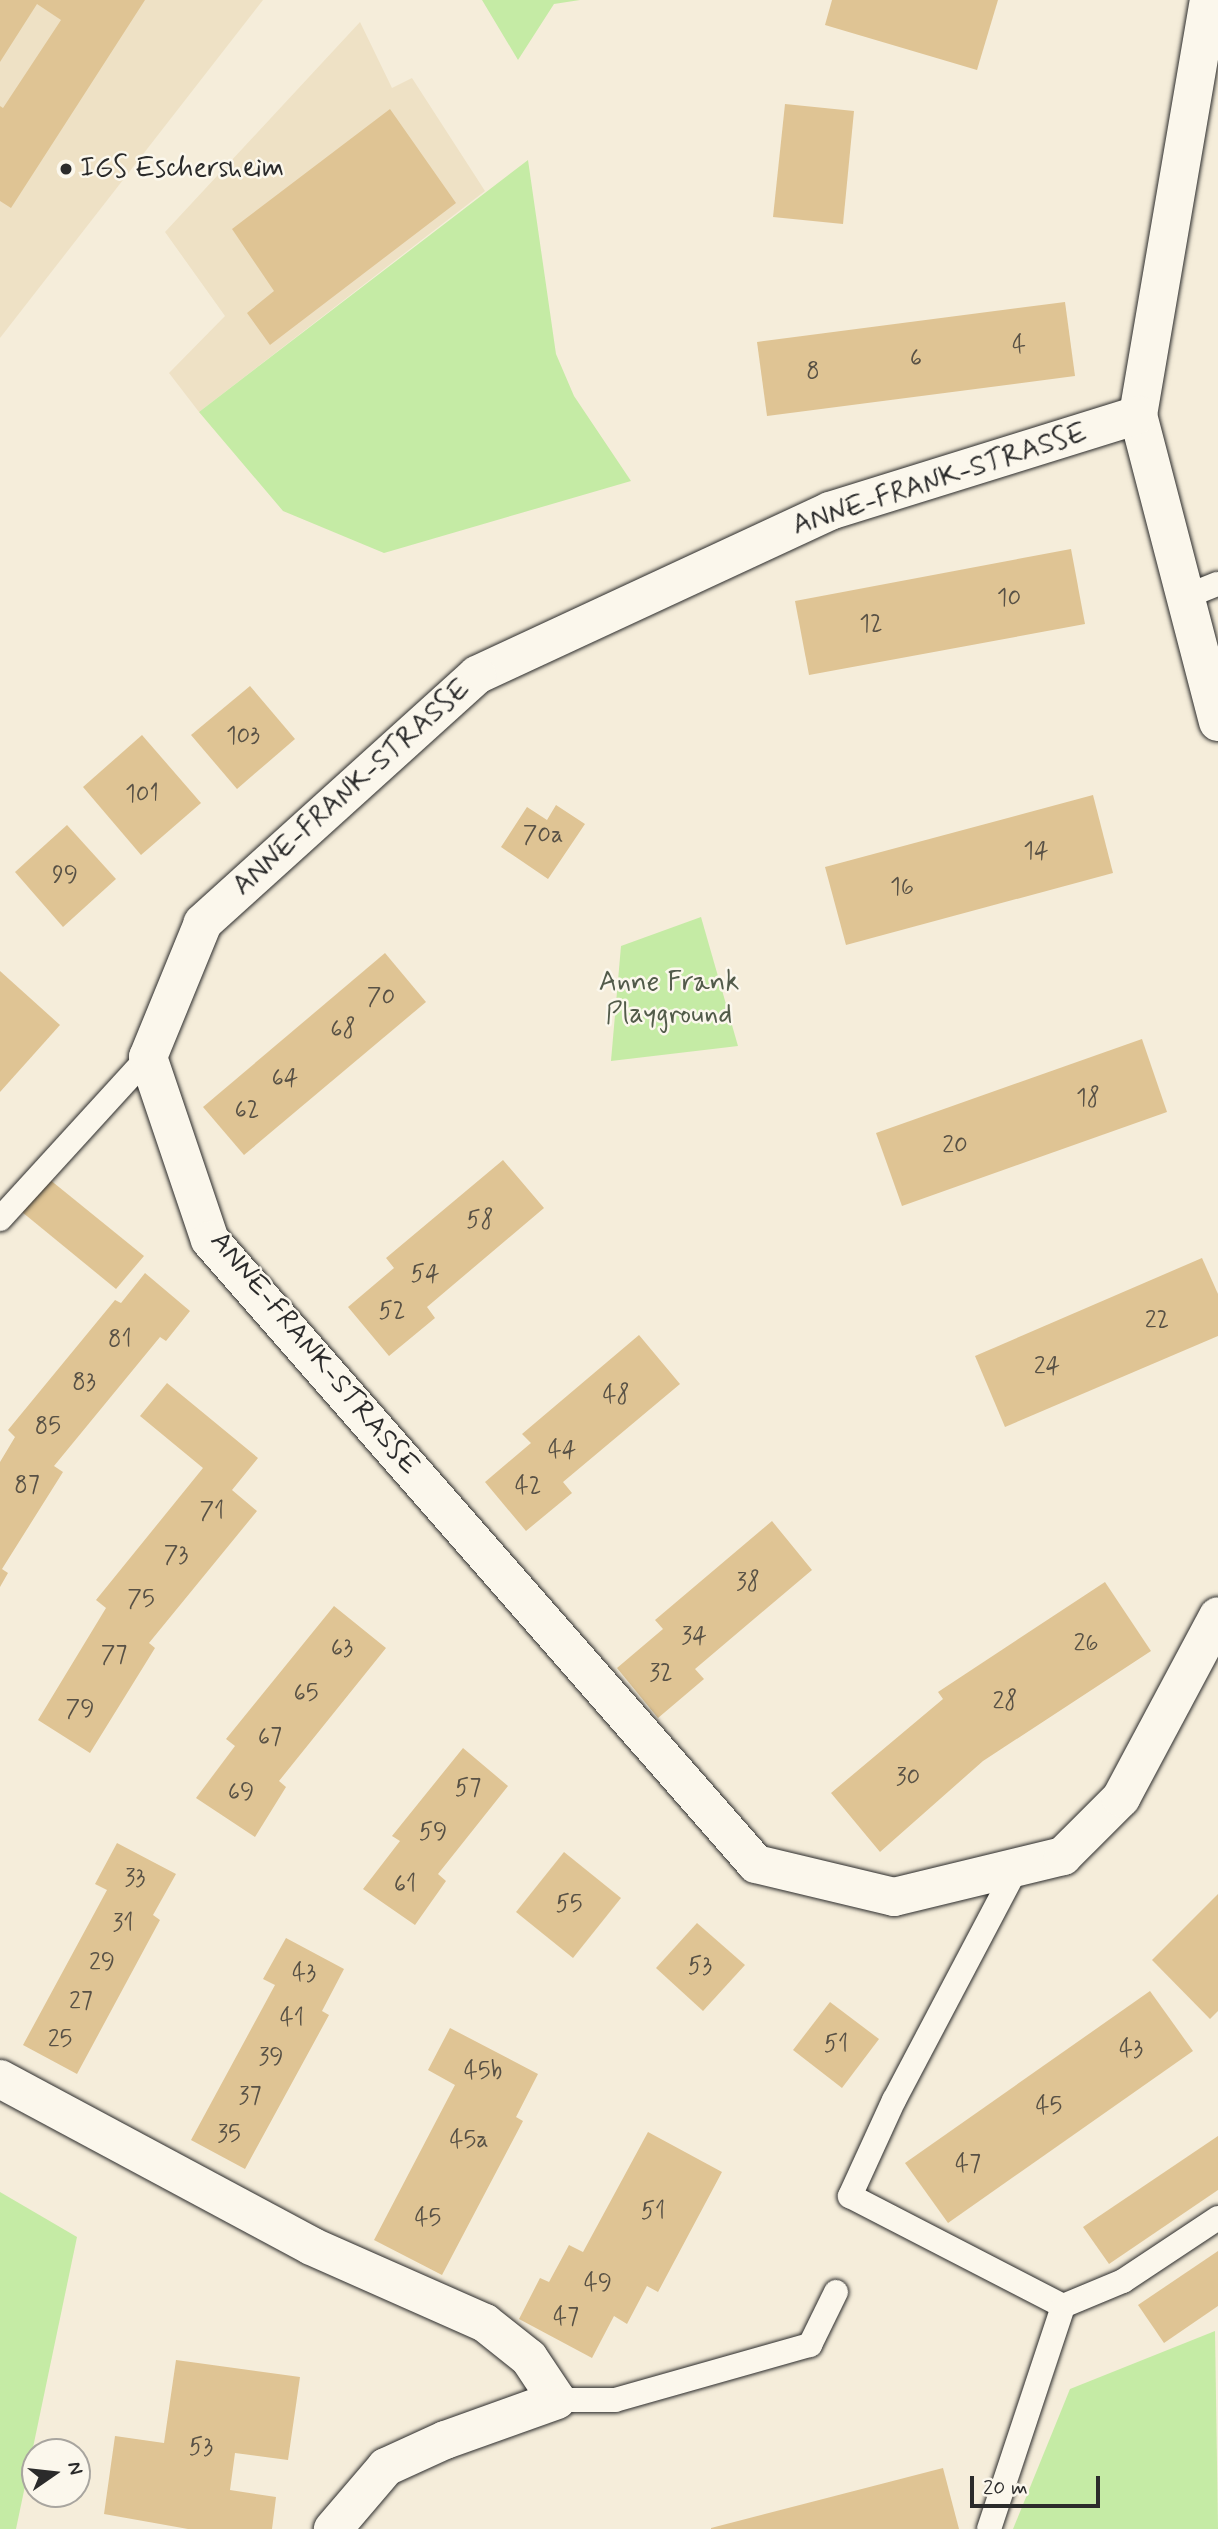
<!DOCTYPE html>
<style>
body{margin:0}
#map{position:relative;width:1218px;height:2529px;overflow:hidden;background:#f5edda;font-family:Mynerve,sans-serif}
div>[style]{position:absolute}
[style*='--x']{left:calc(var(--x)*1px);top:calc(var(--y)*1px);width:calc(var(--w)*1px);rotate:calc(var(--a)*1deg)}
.built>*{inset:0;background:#eee1c5}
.green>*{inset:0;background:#c5eba5}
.building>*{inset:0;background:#dfc494}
.roads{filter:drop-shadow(0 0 2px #2b2b2b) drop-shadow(0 0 2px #2b2b2b)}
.lane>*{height:24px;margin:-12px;padding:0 12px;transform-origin:12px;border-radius:12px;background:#fbf7ec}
.street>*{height:38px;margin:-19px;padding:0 19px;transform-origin:19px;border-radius:19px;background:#fbf7ec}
.dots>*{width:19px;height:19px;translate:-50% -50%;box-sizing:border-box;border:4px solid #fbf7ec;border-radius:50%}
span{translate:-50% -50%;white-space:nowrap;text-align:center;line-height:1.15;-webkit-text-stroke:5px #fbf7ec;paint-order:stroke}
.number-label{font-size:24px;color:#585145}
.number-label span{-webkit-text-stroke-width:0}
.poi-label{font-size:28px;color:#2b2b2b}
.left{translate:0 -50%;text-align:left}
.street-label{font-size:28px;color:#2b2b2b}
.park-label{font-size:28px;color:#525b4a}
.north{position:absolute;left:21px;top:2438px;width:70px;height:70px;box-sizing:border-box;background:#fbf7ec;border:2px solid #a8a59f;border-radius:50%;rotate:76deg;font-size:19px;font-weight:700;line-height:28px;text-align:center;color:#2b2b2b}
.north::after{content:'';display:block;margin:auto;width:24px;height:32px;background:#2b2b2b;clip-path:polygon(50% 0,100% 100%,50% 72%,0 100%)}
.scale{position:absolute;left:970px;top:2476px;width:130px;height:32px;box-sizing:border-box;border:4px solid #2b2b2b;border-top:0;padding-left:9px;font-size:21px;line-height:24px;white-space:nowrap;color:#2b2b2b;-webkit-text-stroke:5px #fbf7ec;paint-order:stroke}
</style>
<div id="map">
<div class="built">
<i style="clip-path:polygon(0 0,263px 0,0 338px)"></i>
<i style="clip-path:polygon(360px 22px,392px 88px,412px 78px,485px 191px,199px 412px,169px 373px,225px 316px,165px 232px)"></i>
</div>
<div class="green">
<i style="clip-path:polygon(482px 0,580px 0,554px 4px,518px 60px)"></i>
<i style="clip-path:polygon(528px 160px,556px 354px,574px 396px,631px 481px,384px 553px,283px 511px,199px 412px)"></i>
<i style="clip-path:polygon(701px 917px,738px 1046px,611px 1061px,621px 946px)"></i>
<i style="clip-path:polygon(0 2192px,77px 2237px,16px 2529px,0 2529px)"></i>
<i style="clip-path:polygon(1215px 2331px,1218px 2529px,1013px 2529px,1070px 2389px)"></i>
</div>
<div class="building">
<i style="clip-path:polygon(0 0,145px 0,11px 208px,0 201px,0 106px,3px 108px,61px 20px,37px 4px,0 62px)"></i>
<i style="clip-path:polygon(832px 0,998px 0,977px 70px,825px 25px)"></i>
<i style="clip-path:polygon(785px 104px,854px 111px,843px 224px,773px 217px)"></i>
<i style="clip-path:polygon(390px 109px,456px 203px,270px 345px,247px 313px,274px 291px,232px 229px)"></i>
<i style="clip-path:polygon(1065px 302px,1075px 376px,767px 416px,757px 342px)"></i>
<i style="clip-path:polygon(1071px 549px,1085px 624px,809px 675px,795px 601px)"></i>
<i style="clip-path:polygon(250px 686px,295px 739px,237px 789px,191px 735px)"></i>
<i style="clip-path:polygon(142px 735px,201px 803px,141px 855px,83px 787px)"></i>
<i style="clip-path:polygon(1093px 795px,1113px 873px,846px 945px,825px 867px)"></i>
<i style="clip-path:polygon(556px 805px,585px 824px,548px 879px,501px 847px,527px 807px,547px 820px)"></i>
<i style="clip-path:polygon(67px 825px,116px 879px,63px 927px,15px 872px)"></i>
<i style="clip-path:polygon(385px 953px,426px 1002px,244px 1155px,203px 1107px)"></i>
<i style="clip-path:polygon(0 971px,60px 1025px,0 1092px)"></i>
<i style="clip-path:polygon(1142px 1039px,1167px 1112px,902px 1206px,876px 1133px)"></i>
<i style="clip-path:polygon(503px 1160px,544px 1208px,427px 1307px,435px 1318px,389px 1356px,348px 1307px,394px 1268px,386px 1258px)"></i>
<i style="clip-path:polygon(49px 1179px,144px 1256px,116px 1289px,22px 1212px)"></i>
<i style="clip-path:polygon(1202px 1258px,1218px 1294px,1218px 1336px,1005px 1427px,975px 1356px)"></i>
<i style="clip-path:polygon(145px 1273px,190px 1311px,166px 1341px,160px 1337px,54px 1466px,63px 1472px,2px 1569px,8px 1573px,0 1587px,0 1462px,15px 1437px,8px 1430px,115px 1300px,121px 1303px)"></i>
<i style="clip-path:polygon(639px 1335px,680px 1384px,563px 1482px,572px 1493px,526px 1531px,485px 1482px,531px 1443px,522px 1434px)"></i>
<i style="clip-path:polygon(167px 1383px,258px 1458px,232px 1490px,257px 1511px,149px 1643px,155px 1648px,90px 1753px,38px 1720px,106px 1608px,96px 1600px,203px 1468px,140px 1416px)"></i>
<i style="clip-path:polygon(772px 1521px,812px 1570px,695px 1669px,704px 1679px,658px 1718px,617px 1668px,663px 1629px,655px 1620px)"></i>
<i style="clip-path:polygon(1105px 1582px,1151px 1651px,983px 1761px,880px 1852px,831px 1793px,943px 1699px,938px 1692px)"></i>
<i style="clip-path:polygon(334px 1606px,386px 1648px,279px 1781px,286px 1787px,255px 1837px,196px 1798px,235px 1746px,226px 1739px)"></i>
<i style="clip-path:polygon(463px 1748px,508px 1786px,438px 1874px,446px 1881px,415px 1925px,363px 1889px,400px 1841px,392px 1836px)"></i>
<i style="clip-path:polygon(117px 1843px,176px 1874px,153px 1915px,160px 1920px,77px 2074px,23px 2045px,107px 1890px,95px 1884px)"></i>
<i style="clip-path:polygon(564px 1852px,621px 1898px,573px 1958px,516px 1912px)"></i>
<i style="clip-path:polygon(1218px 1894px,1218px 2011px,1210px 2019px,1152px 1960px)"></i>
<i style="clip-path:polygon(697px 1923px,745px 1965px,703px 2011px,656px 1968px)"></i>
<i style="clip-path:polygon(286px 1938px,344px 1969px,322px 2011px,329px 2015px,245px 2169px,191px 2140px,275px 1985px,263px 1979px)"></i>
<i style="clip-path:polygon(1150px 1991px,1193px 2051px,948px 2223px,905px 2163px)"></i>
<i style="clip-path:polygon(830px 2002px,879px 2039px,842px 2088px,793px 2050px)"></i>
<i style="clip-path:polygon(450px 2028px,538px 2074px,516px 2117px,523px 2121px,442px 2275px,374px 2240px,455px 2085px,428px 2070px)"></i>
<i style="clip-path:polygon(648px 2132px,722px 2172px,658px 2292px,647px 2286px,627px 2324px,614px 2316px,592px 2358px,519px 2319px,540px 2278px,549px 2282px,569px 2245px,583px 2252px)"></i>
<i style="clip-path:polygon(1218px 2136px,1218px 2190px,1109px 2264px,1083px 2227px)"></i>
<i style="clip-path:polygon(1218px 2251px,1218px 2306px,1164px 2343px,1138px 2305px)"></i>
<i style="clip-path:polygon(176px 2360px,300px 2377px,288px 2460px,235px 2453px,230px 2490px,276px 2497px,272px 2529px,188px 2529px,104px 2514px,115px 2436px,164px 2443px)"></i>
<i style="clip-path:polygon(943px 2468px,959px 2529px,711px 2529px,711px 2528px)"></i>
</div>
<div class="roads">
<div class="lane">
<i style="--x:1185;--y:597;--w:35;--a:-22"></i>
<i style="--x:0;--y:1219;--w:219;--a:-47.6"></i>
<i style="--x:1017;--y:1867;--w:263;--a:117.8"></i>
<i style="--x:894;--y:2100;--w:106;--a:114.6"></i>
<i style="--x:850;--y:2196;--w:240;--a:27.3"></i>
<i style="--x:1063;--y:2306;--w:65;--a:-22.6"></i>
<i style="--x:1123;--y:2281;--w:114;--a:-33.6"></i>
<i style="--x:557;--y:2400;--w:58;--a:0"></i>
<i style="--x:615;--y:2400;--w:203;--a:-15.8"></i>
<i style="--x:810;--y:2345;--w:59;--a:-63.9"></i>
<i style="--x:989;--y:2529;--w:235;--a:-71.6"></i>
</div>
<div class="street">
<i style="--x:1138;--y:415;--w:421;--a:-80.3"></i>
<i style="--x:1218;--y:722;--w:317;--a:-104.6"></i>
<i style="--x:1138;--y:415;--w:323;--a:162.7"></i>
<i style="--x:830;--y:511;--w:389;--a:155.1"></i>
<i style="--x:477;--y:675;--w:370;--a:137.9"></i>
<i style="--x:203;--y:923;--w:145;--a:112.3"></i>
<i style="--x:148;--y:1057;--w:193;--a:71.3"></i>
<i style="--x:210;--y:1240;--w:829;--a:48.81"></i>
<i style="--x:756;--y:1864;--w:142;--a:13.4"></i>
<i style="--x:894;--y:1897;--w:174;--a:-13.6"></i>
<i style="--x:1063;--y:1856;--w:82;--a:-45"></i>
<i style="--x:1121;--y:1798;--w:206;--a:-61.9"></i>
<i style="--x:0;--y:2079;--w:353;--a:28.2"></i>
<i style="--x:311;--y:2246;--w:190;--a:23.9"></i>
<i style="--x:485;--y:2323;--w:56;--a:38.5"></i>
<i style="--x:529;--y:2358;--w:50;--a:56.3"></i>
<i style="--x:557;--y:2400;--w:119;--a:160.3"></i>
<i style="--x:445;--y:2440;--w:65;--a:155.4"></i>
<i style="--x:386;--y:2467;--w:82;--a:130.5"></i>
</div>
</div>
<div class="dots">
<i style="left:66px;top:169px;background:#2b2b2b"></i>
</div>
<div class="number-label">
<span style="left:1019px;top:346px">4</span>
<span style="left:916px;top:359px">6</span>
<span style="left:813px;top:372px">8</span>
<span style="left:1009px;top:599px">10</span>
<span style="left:871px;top:625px">12</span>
<span style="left:243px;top:737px">103</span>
<span style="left:142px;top:795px">101</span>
<span style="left:543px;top:836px">70a</span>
<span style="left:1036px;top:852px">14</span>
<span style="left:65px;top:876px">99</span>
<span style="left:902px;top:888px">16</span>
<span style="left:381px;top:998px">70</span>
<span style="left:343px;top:1030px">68</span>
<span style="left:285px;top:1079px">64</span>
<span style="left:1088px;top:1099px">18</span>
<span style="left:247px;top:1111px">62</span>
<span style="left:955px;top:1146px">20</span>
<span style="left:480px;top:1221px">58</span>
<span style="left:425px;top:1275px">54</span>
<span style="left:392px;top:1312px">52</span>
<span style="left:1157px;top:1321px">22</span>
<span style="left:120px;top:1340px">81</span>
<span style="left:1047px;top:1367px">24</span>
<span style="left:84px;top:1383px">83</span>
<span style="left:616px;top:1396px">48</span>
<span style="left:48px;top:1427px">85</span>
<span style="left:562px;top:1451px">44</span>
<span style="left:27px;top:1486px">87</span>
<span style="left:528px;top:1487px">42</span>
<span style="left:212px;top:1512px">71</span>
<span style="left:176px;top:1556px">73</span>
<span style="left:748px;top:1583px">38</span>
<span style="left:141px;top:1600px">75</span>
<span style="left:694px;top:1637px">34</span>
<span style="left:1086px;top:1644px">26</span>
<span style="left:342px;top:1649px">63</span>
<span style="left:114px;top:1656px">77</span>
<span style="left:661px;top:1674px">32</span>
<span style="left:306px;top:1694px">65</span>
<span style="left:1005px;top:1702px">28</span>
<span style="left:80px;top:1710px">79</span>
<span style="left:270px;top:1738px">67</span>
<span style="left:908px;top:1778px">30</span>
<span style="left:468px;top:1789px">57</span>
<span style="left:241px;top:1793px">69</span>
<span style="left:433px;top:1833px">59</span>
<span style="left:135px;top:1879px">33</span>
<span style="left:405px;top:1885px">61</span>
<span style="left:569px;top:1905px">55</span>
<span style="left:123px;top:1924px">31</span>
<span style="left:102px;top:1963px">29</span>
<span style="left:700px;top:1967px">53</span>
<span style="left:304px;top:1974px">43</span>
<span style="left:81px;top:2002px">27</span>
<span style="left:292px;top:2019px">41</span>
<span style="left:60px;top:2040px">25</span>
<span style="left:836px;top:2045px">51</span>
<span style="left:1131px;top:2050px">43</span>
<span style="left:271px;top:2058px">39</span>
<span style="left:483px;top:2072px">45b</span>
<span style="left:250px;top:2097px">37</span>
<span style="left:1049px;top:2107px">45</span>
<span style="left:229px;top:2135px">35</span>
<span style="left:469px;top:2141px">45a</span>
<span style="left:968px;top:2165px">47</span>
<span style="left:653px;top:2212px">51</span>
<span style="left:428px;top:2219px">45</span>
<span style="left:598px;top:2284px">49</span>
<span style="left:566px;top:2318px">47</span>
<span style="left:201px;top:2448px">53</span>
</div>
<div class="poi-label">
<span class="left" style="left:80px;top:169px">IGS Eschersheim</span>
</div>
<div class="street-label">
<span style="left:940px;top:480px;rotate:-18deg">ANNE-FRANK-STRASSE</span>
<span style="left:352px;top:788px;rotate:-42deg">ANNE-FRANK-STRASSE</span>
<span style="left:314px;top:1354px;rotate:50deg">ANNE-FRANK-STRASSE</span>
</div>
<div class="park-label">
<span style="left:669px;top:999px">Anne Frank<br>Playground</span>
</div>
<div class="north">N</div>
<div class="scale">20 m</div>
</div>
